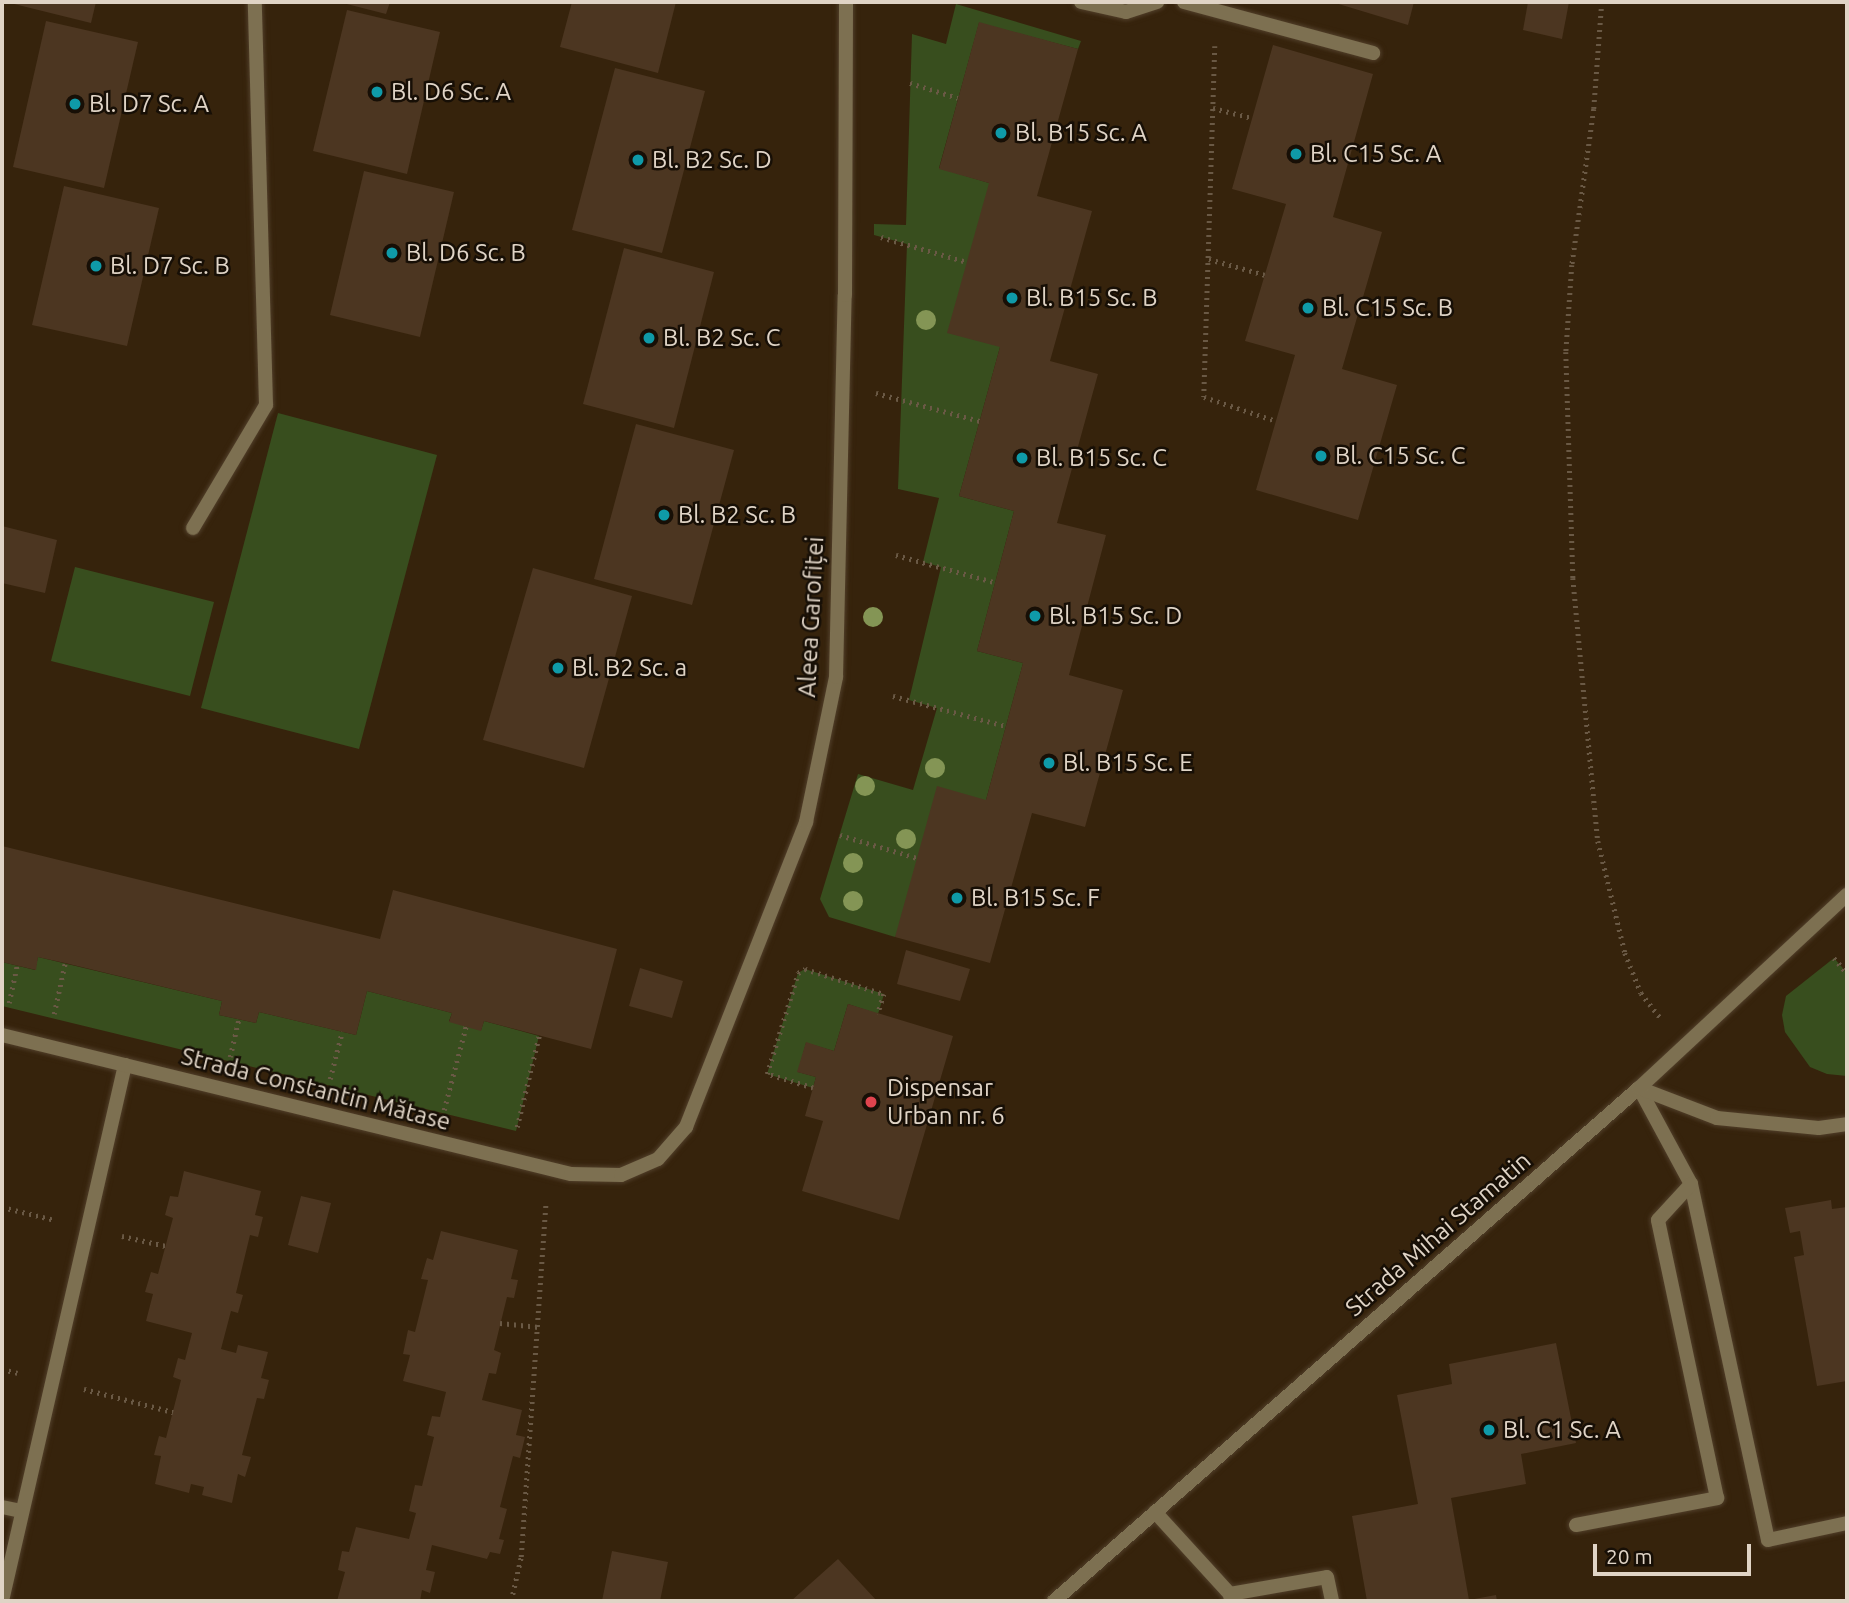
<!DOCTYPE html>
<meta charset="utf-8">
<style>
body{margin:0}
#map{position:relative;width:1849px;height:1603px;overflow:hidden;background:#36230c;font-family:Ubuntu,sans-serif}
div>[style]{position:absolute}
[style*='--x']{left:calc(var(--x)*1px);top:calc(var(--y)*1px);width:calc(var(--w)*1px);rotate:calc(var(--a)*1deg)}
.green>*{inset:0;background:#384e1e}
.building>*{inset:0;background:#4c3621}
.path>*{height:4.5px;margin-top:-2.25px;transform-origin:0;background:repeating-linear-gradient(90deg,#6a5945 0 2px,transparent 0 7px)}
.roads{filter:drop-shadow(0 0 2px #513f2a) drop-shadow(0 0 2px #513f2a)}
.lane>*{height:14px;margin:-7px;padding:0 7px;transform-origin:7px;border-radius:7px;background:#7d7051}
.street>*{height:14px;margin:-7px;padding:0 7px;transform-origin:7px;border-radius:7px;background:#7d7051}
.trees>*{width:20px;height:20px;margin:-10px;border-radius:50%;background:#849555}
.dots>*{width:19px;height:19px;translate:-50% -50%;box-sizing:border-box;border:4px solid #170f06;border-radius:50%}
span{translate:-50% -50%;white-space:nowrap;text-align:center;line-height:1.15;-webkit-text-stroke:5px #170f06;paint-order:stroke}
.poi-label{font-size:24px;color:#e0d4c6}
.left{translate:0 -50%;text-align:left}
.street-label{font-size:24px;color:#e0d4c6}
.frame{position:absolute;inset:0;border:4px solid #e0d4c6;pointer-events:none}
.scale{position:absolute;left:1593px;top:1544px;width:158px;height:32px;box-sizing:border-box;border:4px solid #e0d4c6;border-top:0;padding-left:9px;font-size:21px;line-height:24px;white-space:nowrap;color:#e0d4c6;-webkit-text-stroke:5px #170f06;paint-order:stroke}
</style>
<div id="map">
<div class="green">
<i style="clip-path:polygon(956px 4px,1081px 41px,1078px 49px,979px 23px,939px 168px,989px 183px,1000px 347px,959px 496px,1014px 511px,977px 651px,1023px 663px,986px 800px,895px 937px,829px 917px,820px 899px,858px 774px,913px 790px,937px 708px,909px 700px,941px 567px,923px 562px,939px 498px,898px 489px,907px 244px,874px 235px,874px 224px,906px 225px,912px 34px,946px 44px)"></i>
<i style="clip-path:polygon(278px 413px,437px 455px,359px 749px,201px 708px)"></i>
<i style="clip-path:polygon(75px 567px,214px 602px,190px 696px,51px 661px)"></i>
<i style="clip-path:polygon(38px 957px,222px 1001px,219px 1015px,256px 1023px,259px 1012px,356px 1035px,367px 991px,452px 1013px,449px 1021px,481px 1030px,484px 1021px,539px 1036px,516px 1131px,2px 1006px,2px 962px,35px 970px)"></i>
<i style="clip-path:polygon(1834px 958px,1847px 973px,1847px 1076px,1827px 1074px,1810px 1067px,1785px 1032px,1782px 1015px,1786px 996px)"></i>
<i style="clip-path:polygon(805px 969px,884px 994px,878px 1014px,848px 1004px,834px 1051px,806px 1043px,798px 1072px,816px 1077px,813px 1088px,767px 1074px,798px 973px)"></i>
</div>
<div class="building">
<i style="clip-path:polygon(6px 2px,96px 2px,91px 23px)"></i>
<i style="clip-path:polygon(339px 2px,390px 2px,386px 14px)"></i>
<i style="clip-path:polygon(572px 2px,676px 2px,658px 73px,560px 47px)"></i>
<i style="clip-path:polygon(1332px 2px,1414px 2px,1408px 25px)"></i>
<i style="clip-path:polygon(1528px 2px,1569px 2px,1562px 39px,1523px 30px)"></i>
<i style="clip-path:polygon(347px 10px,440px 32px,407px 174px,313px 151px)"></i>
<i style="clip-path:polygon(46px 21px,138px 42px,104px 188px,13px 167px)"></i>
<i style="clip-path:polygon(979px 22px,1078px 49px,1037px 196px,1092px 211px,1050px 361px,1098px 374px,1057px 523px,1106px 535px,1069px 675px,1123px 690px,1085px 827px,1032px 813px,990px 963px,895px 937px,937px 786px,986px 800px,1023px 663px,977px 651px,1014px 511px,959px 496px,1000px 347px,947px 333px,989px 183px,939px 169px)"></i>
<i style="clip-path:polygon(1273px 45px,1373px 74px,1333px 217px,1382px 232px,1342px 369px,1397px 385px,1358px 520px,1256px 490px,1295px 355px,1245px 341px,1286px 204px,1232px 189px)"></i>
<i style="clip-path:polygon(615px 68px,705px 91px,662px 253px,572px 230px)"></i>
<i style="clip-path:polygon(364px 171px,454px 192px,420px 337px,330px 315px)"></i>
<i style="clip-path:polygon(64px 186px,159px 208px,127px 346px,32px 325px)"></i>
<i style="clip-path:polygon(624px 248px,714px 272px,674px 428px,583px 404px)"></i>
<i style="clip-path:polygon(636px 424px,734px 450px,692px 605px,594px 579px)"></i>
<i style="clip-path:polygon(2px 526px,57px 540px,45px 593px,2px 583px)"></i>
<i style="clip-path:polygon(533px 568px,632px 596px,584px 768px,483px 740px)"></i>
<i style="clip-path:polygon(2px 846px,380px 939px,393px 890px,617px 949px,591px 1049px,484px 1021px,481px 1031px,449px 1022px,452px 1013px,367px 991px,356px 1035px,259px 1012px,256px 1023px,219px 1015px,222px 1001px,65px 963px,38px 957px,36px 970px,2px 962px)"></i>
<i style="clip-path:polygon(906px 950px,970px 969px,960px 1001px,897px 984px)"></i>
<i style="clip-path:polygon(640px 968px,683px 981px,672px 1018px,629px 1006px)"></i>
<i style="clip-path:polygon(848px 1004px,953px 1036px,899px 1220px,802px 1191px,823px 1121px,805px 1116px,816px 1077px,797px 1072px,806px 1042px,834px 1051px)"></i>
<i style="clip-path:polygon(184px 1171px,261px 1191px,255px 1215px,263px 1217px,258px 1237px,250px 1235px,236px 1293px,243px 1295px,238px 1313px,231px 1311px,221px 1349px,236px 1353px,238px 1345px,268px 1352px,261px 1378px,269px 1380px,264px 1399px,257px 1398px,242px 1455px,251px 1457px,245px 1477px,238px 1474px,232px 1503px,202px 1495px,204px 1487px,191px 1484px,189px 1493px,155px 1484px,161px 1456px,154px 1455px,159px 1436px,166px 1438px,181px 1380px,173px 1377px,178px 1358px,185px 1360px,192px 1333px,146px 1321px,153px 1294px,145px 1292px,151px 1272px,158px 1274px,173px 1218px,165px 1215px,170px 1196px,178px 1197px)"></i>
<i style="clip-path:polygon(301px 1196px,331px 1203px,318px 1253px,288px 1245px)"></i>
<i style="clip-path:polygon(1831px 1200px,1832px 1209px,1847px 1207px,1847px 1381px,1817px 1386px,1794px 1257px,1804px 1255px,1800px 1231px,1790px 1233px,1785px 1208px)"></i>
<i style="clip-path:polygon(441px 1231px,518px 1250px,511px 1279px,518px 1280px,514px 1298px,507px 1297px,494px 1350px,501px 1353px,496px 1374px,489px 1373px,482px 1400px,522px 1410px,516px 1435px,525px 1437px,520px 1458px,513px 1456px,500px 1507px,507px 1509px,499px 1539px,504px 1540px,500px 1554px,490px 1552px,487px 1559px,432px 1545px,426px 1570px,435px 1572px,430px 1593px,422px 1590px,420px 1601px,337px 1601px,345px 1572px,338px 1570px,342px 1551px,349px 1552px,356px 1527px,409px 1539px,416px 1513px,409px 1511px,415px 1485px,422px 1486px,434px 1437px,427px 1435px,432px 1416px,440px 1417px,446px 1392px,403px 1381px,410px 1355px,403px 1354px,408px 1330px,415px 1332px,428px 1280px,421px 1279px,427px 1258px,433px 1260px)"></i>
<i style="clip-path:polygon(1556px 1343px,1576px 1443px,1521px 1454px,1526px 1484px,1451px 1498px,1469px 1600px,1496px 1595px,1497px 1601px,1367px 1601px,1352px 1516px,1418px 1504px,1397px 1395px,1452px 1384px,1449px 1364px)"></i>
<i style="clip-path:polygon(612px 1551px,668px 1562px,660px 1601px,602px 1601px)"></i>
<i style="clip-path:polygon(838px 1559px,877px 1601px,791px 1601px)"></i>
</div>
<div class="path">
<i style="--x:1602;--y:2;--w:107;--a:94.3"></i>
<i style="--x:1594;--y:109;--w:158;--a:98"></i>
<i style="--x:1572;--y:265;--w:87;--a:93.9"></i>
<i style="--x:1566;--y:352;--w:226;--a:88.2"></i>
<i style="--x:1573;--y:578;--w:264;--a:84.6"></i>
<i style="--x:1598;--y:841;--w:115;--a:76.4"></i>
<i style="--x:1625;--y:953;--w:43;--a:68.2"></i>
<i style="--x:1641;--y:993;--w:34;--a:52"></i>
<i style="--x:1215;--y:46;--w:351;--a:91.8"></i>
<i style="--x:1204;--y:397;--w:76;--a:18.4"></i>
<i style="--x:910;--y:83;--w:50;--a:17.4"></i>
<i style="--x:1213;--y:108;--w:40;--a:14.4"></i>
<i style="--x:881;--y:237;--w:90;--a:16.2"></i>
<i style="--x:1209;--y:259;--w:58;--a:15.9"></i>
<i style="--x:876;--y:393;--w:108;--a:15.1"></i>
<i style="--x:896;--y:555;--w:102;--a:15.4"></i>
<i style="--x:893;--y:696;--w:117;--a:14.9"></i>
<i style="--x:840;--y:835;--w:80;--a:16.6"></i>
<i style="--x:1834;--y:958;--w:20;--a:49"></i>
<i style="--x:9;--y:1003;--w:39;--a:-78"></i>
<i style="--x:54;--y:1014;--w:52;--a:-77.8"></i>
<i style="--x:230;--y:1057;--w:39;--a:-77"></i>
<i style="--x:330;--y:1079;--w:49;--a:-75.7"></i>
<i style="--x:813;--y:1088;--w:48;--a:-163.1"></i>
<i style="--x:767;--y:1074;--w:106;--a:-72.9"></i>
<i style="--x:798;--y:973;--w:8;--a:-30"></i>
<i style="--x:805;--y:969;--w:83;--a:17.6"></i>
<i style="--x:884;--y:994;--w:21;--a:107"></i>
<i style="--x:444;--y:1110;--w:87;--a:-75.3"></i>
<i style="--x:517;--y:1127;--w:94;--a:-76.4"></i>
<i style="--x:2;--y:1207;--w:55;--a:13.8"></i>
<i style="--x:122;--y:1236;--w:45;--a:12.8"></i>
<i style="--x:500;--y:1323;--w:39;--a:6"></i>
<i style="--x:2;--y:1369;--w:16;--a:14"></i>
<i style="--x:84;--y:1389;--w:92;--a:14.5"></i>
<i style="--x:511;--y:1601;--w:45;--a:-77.2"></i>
<i style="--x:521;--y:1557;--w:355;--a:-86"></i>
</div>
<div class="roads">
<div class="lane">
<i style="--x:1081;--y:2;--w:46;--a:12.5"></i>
<i style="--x:1126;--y:12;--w:33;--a:-18"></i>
<i style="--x:1184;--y:2;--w:196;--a:15.1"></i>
<i style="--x:1639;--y:1088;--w:109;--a:61.6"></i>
<i style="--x:1691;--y:1184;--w:364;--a:77.8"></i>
<i style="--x:1768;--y:1540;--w:81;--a:-12.1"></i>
<i style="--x:2;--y:1507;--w:19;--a:12"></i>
<i style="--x:1155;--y:1512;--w:111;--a:47.6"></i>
<i style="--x:1230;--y:1594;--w:7;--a:82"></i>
<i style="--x:1576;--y:1525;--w:144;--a:-10.8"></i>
<i style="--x:1717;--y:1498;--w:284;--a:-102"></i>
<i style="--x:1658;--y:1220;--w:49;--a:-47.5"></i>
<i style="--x:1230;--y:1594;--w:98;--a:-9.9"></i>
<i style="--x:1327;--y:1577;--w:25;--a:78"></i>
<i style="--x:2;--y:1601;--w:550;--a:-77.08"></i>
</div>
<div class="street">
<i style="--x:193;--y:528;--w:143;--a:-59.3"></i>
<i style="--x:266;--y:405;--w:403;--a:-91.6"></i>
<i style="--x:2;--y:1035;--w:586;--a:13.73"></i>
<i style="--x:571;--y:1174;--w:50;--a:1.1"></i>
<i style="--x:621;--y:1175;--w:40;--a:-23.4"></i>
<i style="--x:658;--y:1159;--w:43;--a:-48.8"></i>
<i style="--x:686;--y:1127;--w:328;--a:-68.5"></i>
<i style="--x:806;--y:822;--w:148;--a:-78.3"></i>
<i style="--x:836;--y:677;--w:382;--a:-88.7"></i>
<i style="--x:845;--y:295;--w:293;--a:-89.8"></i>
<i style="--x:1639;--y:1088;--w:84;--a:21"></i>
<i style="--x:1717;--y:1118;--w:102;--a:5.6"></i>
<i style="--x:1819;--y:1128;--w:28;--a:-8"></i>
<i style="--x:1054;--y:1601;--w:778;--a:-41.25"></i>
<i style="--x:1639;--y:1088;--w:284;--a:-42.9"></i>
</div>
</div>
<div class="trees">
<i style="left:926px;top:320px"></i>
<i style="left:873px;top:617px"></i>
<i style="left:935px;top:768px"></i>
<i style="left:865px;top:786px"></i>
<i style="left:906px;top:839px"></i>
<i style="left:853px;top:863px"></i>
<i style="left:853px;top:901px"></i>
</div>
<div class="dots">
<i style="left:377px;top:92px;background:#0f9aa8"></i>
<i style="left:75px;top:104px;background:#0f9aa8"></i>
<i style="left:1001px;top:133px;background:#0f9aa8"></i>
<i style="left:1296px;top:154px;background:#0f9aa8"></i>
<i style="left:638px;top:160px;background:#0f9aa8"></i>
<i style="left:392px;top:253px;background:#0f9aa8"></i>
<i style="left:96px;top:266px;background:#0f9aa8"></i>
<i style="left:1012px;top:298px;background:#0f9aa8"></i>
<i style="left:1308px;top:308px;background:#0f9aa8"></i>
<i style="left:649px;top:338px;background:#0f9aa8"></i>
<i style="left:1321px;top:456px;background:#0f9aa8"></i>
<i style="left:1022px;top:458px;background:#0f9aa8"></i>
<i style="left:664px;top:515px;background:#0f9aa8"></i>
<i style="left:1035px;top:616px;background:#0f9aa8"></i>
<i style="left:558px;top:668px;background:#0f9aa8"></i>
<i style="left:1049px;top:763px;background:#0f9aa8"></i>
<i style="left:957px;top:898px;background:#0f9aa8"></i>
<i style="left:871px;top:1102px;background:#e0444e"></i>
<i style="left:1489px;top:1430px;background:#0f9aa8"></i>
</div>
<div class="poi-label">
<span class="left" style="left:391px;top:92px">Bl. D6 Sc. A</span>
<span class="left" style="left:89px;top:104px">Bl. D7 Sc. A</span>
<span class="left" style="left:1015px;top:133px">Bl. B15 Sc. A</span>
<span class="left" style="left:1310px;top:154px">Bl. C15 Sc. A</span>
<span class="left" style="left:652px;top:160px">Bl. B2 Sc. D</span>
<span class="left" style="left:406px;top:253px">Bl. D6 Sc. B</span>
<span class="left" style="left:110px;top:266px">Bl. D7 Sc. B</span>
<span class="left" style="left:1026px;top:298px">Bl. B15 Sc. B</span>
<span class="left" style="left:1322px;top:308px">Bl. C15 Sc. B</span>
<span class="left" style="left:663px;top:338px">Bl. B2 Sc. C</span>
<span class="left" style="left:1335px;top:456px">Bl. C15 Sc. C</span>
<span class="left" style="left:1036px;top:458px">Bl. B15 Sc. C</span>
<span class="left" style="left:678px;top:515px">Bl. B2 Sc. B</span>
<span class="left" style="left:1049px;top:616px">Bl. B15 Sc. D</span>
<span class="left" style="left:572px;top:668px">Bl. B2 Sc. a</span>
<span class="left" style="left:1063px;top:763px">Bl. B15 Sc. E</span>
<span class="left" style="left:971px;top:898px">Bl. B15 Sc. F</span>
<span class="left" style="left:887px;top:1102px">Dispensar<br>Urban nr. 6</span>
<span class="left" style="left:1503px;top:1430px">Bl. C1 Sc. A</span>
</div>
<div class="street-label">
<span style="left:811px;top:617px;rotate:-87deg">Aleea Garofiței</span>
<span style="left:316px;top:1089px;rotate:14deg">Strada Constantin Mătase</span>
<span style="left:1438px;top:1234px;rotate:-41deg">Strada Mihai Stamatin</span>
</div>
<div class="frame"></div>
<div class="scale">20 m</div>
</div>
